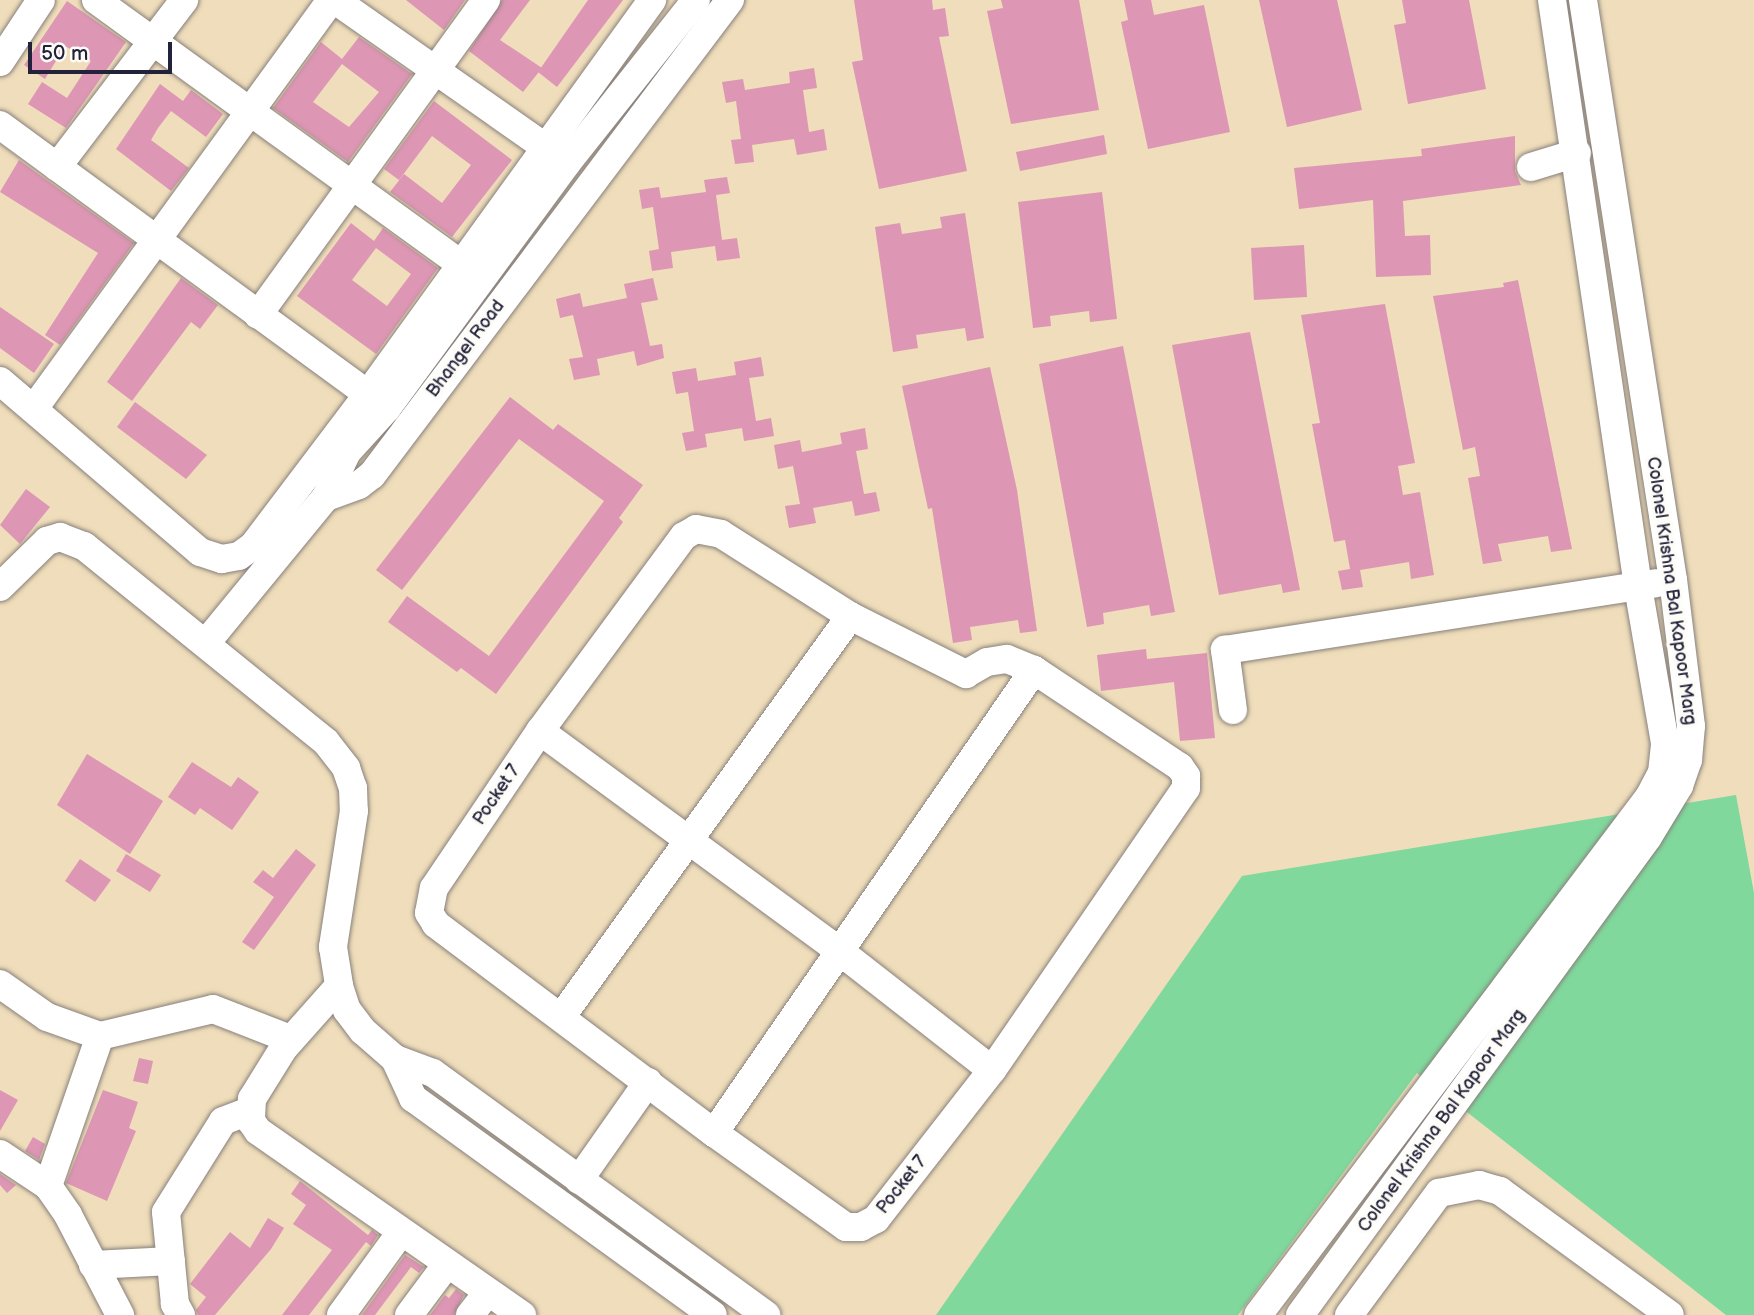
<!DOCTYPE html>
<style>
body{margin:0}
#map{position:relative;width:1754px;height:1315px;overflow:hidden;background:#efddbb;font-family:"Balsamiq Sans",sans-serif}
div>[style]{position:absolute}
[style*='--x']{left:calc(var(--x)*1px);top:calc(var(--y)*1px);width:calc(var(--w)*1px);rotate:calc(var(--a)*1deg)}
.green>*{inset:0;background:#80d89d}
.building>*{inset:0;background:#dd96b4}
.roads{filter:drop-shadow(0 0 2px #88807b) drop-shadow(0 0 2px #88807b)}
.minor>*{height:28px;margin:-14px;padding:0 14px;transform-origin:14px;border-radius:14px;background:#fff}
span{translate:-50% -50%;white-space:nowrap;text-align:center;line-height:1.15;-webkit-text-stroke:7px #fdfcf7;paint-order:stroke}
.street-label{font-size:18px;color:#22223b}
.scale{position:absolute;left:28px;top:42px;width:144px;height:32px;box-sizing:border-box;border:4px solid #22223b;border-top:0;padding-left:9px;font-size:21px;line-height:24px;white-space:nowrap;color:#22223b;-webkit-text-stroke:5px #fdfcf7;paint-order:stroke}
</style>
<div id="map">
<div class="green">
<i style="clip-path:polygon(1736px 795px,1754px 893px,1754px 1315px,1726px 1315px,1417px 1073px,1238px 1315px,936px 1315px,1242px 876px)"></i>
</div>
<div class="building">
<i style="clip-path:polygon(406px 0,465px 0,444px 30px)"></i>
<i style="clip-path:polygon(502px 0,530px 0,500px 40px,542px 68px,523px 92px,469px 51px)"></i>
<i style="clip-path:polygon(588px 0,623px 0,557px 87px,538px 72px)"></i>
<i style="clip-path:polygon(854px 0,932px 0,933px 10px,945px 8px,949px 36px,939px 37px,967px 171px,879px 189px,852px 62px,863px 60px)"></i>
<i style="clip-path:polygon(1001px 0,1079px 0,1099px 110px,1011px 124px,987px 11px,1003px 8px)"></i>
<i style="clip-path:polygon(1124px 0,1151px 0,1154px 15px,1204px 5px,1230px 132px,1148px 149px,1121px 22px,1128px 20px)"></i>
<i style="clip-path:polygon(1259px 0,1337px 0,1362px 110px,1287px 127px)"></i>
<i style="clip-path:polygon(1402px 0,1469px 0,1486px 89px,1408px 104px,1394px 25px,1406px 23px)"></i>
<i style="clip-path:polygon(67px 1px,126px 42px,66px 128px,28px 104px,42px 82px,67px 98px,91px 61px,65px 46px,45px 79px,24px 65px)"></i>
<i style="clip-path:polygon(evenodd,359px 37px,412px 74px,348px 162px,273px 108px,321px 42px,342px 59px,359px 37px,342px 64px,379px 92px,349px 127px,313px 102px,342px 64px)"></i>
<i style="clip-path:polygon(814px 68px,817px 88px,803px 90px,809px 132px,824px 129px,827px 150px,797px 155px,794px 139px,752px 145px,754px 162px,735px 164px,731px 140px,741px 139px,736px 101px,726px 103px,722px 82px,743px 79px,745px 90px,790px 83px,789px 72px)"></i>
<i style="clip-path:polygon(160px 84px,183px 101px,191px 90px,223px 114px,206px 137px,171px 111px,158px 128px,151px 140px,189px 168px,171px 191px,116px 149px)"></i>
<i style="clip-path:polygon(434px 101px,512px 160px,452px 237px,390px 192px,404px 174px,442px 203px,471px 165px,432px 136px,399px 180px,384px 169px)"></i>
<i style="clip-path:polygon(1104px 135px,1107px 154px,1020px 171px,1016px 152px)"></i>
<i style="clip-path:polygon(1515px 136px,1515px 171px,1521px 185px,1403px 201px,1405px 236px,1430px 235px,1431px 275px,1376px 277px,1373px 200px,1299px 209px,1294px 168px,1422px 156px,1421px 149px)"></i>
<i style="clip-path:polygon(19px 160px,134px 243px,60px 345px,45px 335px,98px 253px,0 192px)"></i>
<i style="clip-path:polygon(727px 177px,730px 193px,716px 195px,722px 240px,737px 238px,740px 258px,717px 261px,715px 246px,671px 252px,673px 268px,652px 271px,649px 251px,659px 249px,653px 207px,642px 209px,639px 190px,659px 187px,661px 198px,706px 192px,704px 180px)"></i>
<i style="clip-path:polygon(1102px 192px,1117px 319px,1090px 322px,1089px 311px,1050px 316px,1051px 326px,1033px 328px,1018px 202px)"></i>
<i style="clip-path:polygon(965px 213px,984px 338px,967px 341px,965px 328px,916px 335px,918px 348px,893px 352px,875px 227px,900px 223px,902px 234px,942px 228px,940px 217px)"></i>
<i style="clip-path:polygon(evenodd,351px 223px,374px 241px,383px 228px,438px 268px,376px 354px,297px 296px,351px 223px,376px 248px,411px 274px,387px 306px,352px 280px,376px 248px)"></i>
<i style="clip-path:polygon(1304px 245px,1307px 297px,1254px 300px,1251px 248px)"></i>
<i style="clip-path:polygon(181px 278px,218px 305px,200px 329px,191px 322px,132px 401px,107px 382px)"></i>
<i style="clip-path:polygon(653px 278px,658px 300px,641px 303px,650px 346px,662px 344px,664px 358px,637px 366px,634px 351px,597px 359px,600px 375px,574px 380px,569px 359px,583px 357px,573px 315px,560px 318px,556px 299px,580px 293px,583px 307px,627px 298px,624px 284px)"></i>
<i style="clip-path:polygon(1518px 280px,1572px 549px,1551px 552px,1548px 536px,1498px 544px,1502px 561px,1483px 564px,1468px 478px,1480px 476px,1475px 447px,1463px 450px,1433px 296px,1504px 287px,1503px 283px)"></i>
<i style="clip-path:polygon(1385px 304px,1415px 463px,1398px 466px,1403px 495px,1420px 492px,1434px 575px,1411px 579px,1409px 562px,1360px 570px,1363px 587px,1342px 590px,1338px 571px,1350px 569px,1345px 540px,1334px 542px,1312px 424px,1320px 423px,1301px 315px)"></i>
<i style="clip-path:polygon(0 307px,54px 344px,34px 373px,0 348px)"></i>
<i style="clip-path:polygon(1250px 332px,1300px 590px,1283px 593px,1281px 584px,1219px 595px,1172px 345px)"></i>
<i style="clip-path:polygon(1123px 346px,1175px 612px,1151px 616px,1149px 605px,1103px 613px,1104px 624px,1087px 627px,1039px 364px)"></i>
<i style="clip-path:polygon(761px 357px,764px 376px,749px 378px,756px 421px,771px 418px,774px 436px,744px 441px,742px 428px,705px 434px,707px 447px,686px 451px,682px 433px,694px 431px,688px 392px,676px 394px,672px 372px,696px 368px,698px 381px,736px 375px,734px 362px)"></i>
<i style="clip-path:polygon(990px 367px,1017px 490px,1037px 631px,1020px 633px,1018px 620px,970px 627px,972px 640px,953px 643px,932px 508px,928px 509px,902px 386px)"></i>
<i style="clip-path:polygon(510px 397px,553px 430px,558px 424px,643px 485px,619px 518px,623px 522px,496px 694px,461px 668px,457px 672px,388px 622px,407px 596px,489px 656px,604px 501px,519px 439px,402px 590px,376px 570px)"></i>
<i style="clip-path:polygon(135px 402px,207px 455px,186px 479px,117px 427px)"></i>
<i style="clip-path:polygon(865px 428px,868px 449px,856px 451px,864px 494px,876px 492px,880px 511px,855px 516px,852px 501px,813px 508px,816px 523px,789px 528px,785px 506px,800px 504px,793px 466px,778px 469px,774px 445px,800px 440px,802px 452px,842px 444px,840px 433px)"></i>
<i style="clip-path:polygon(26px 489px,50px 507px,20px 544px,0 525px)"></i>
<i style="clip-path:polygon(1146px 649px,1147px 659px,1207px 653px,1215px 738px,1180px 741px,1174px 682px,1101px 691px,1097px 655px)"></i>
<i style="clip-path:polygon(87px 754px,163px 801px,130px 854px,57px 805px)"></i>
<i style="clip-path:polygon(192px 762px,231px 787px,238px 777px,259px 792px,232px 830px,200px 808px,195px 815px,168px 797px)"></i>
<i style="clip-path:polygon(296px 849px,316px 865px,254px 950px,242px 942px,274px 897px,253px 882px,263px 870px,273px 878px)"></i>
<i style="clip-path:polygon(126px 854px,161px 875px,150px 892px,116px 871px)"></i>
<i style="clip-path:polygon(80px 859px,111px 880px,95px 902px,65px 881px)"></i>
<i style="clip-path:polygon(139px 1058px,153px 1061px,148px 1084px,133px 1081px)"></i>
<i style="clip-path:polygon(0 1090px,18px 1100px,0 1131px)"></i>
<i style="clip-path:polygon(103px 1090px,138px 1102px,129px 1128px,136px 1131px,107px 1201px,66px 1183px)"></i>
<i style="clip-path:polygon(33px 1137px,45px 1144px,39px 1160px,25px 1151px)"></i>
<i style="clip-path:polygon(0 1174px,16px 1185px,7px 1193px,0 1185px)"></i>
<i style="clip-path:polygon(300px 1181px,368px 1235px,372px 1230px,378px 1235px,371px 1246px,366px 1242px,309px 1315px,282px 1315px,332px 1250px,293px 1224px,306px 1205px,291px 1194px)"></i>
<i style="clip-path:polygon(268px 1218px,284px 1228px,271px 1249px,215px 1315px,198px 1315px,196px 1310px,206px 1297px,190px 1284px,230px 1232px,250px 1248px)"></i>
<i style="clip-path:polygon(405px 1255px,424px 1267px,419px 1273px,411px 1267px,375px 1315px,362px 1315px)"></i>
<i style="clip-path:polygon(456px 1289px,464px 1295px,454px 1315px,430px 1315px,445px 1295px,449px 1298px)"></i>
</div>
<div class="roads">
<div class="minor">
<i style="--x:96;--y:0;--w:450;--a:35.9"></i>
<i style="--x:335;--y:0;--w:258;--a:35"></i>
<i style="--x:0;--y:62;--w:74;--a:-56.5"></i>
<i style="--x:0;--y:125;--w:456;--a:36.2"></i>
<i style="--x:57;--y:167;--w:210;--a:-52.7"></i>
<i style="--x:1531;--y:167;--w:48;--a:-16.9"></i>
<i style="--x:258;--y:315;--w:389;--a:-54.1"></i>
<i style="--x:0;--y:381;--w:263;--a:40.5"></i>
<i style="--x:200;--y:552;--w:23;--a:18"></i>
<i style="--x:222;--y:559;--w:17;--a:-10"></i>
<i style="--x:239;--y:556;--w:17;--a:-36"></i>
<i style="--x:253;--y:546;--w:191;--a:-52.9"></i>
<i style="--x:368;--y:394;--w:486;--a:-54.2"></i>
<i style="--x:35;--y:407;--w:503;--a:-53.97"></i>
<i style="--x:326;--y:497;--w:35;--a:-20"></i>
<i style="--x:359;--y:485;--w:16;--a:-38"></i>
<i style="--x:372;--y:475;--w:595;--a:-53"></i>
<i style="--x:696;--y:529;--w:25;--a:11"></i>
<i style="--x:721;--y:534;--w:153;--a:32.4"></i>
<i style="--x:850;--y:616;--w:130;--a:26.6"></i>
<i style="--x:966;--y:674;--w:24;--a:-30"></i>
<i style="--x:987;--y:662;--w:20;--a:-9"></i>
<i style="--x:1007;--y:659;--w:29;--a:22"></i>
<i style="--x:1034;--y:670;--w:175;--a:33.6"></i>
<i style="--x:1180;--y:767;--w:11;--a:56"></i>
<i style="--x:1186;--y:776;--w:12;--a:90"></i>
<i style="--x:1186;--y:788;--w:342;--a:124.5"></i>
<i style="--x:992;--y:1070;--w:189;--a:127.9"></i>
<i style="--x:876;--y:1219;--w:17;--a:152"></i>
<i style="--x:861;--y:1227;--w:15;--a:180"></i>
<i style="--x:846;--y:1227;--w:162;--a:-144.5"></i>
<i style="--x:714;--y:1133;--w:348;--a:-143.1"></i>
<i style="--x:436;--y:924;--w:13;--a:-122"></i>
<i style="--x:429;--y:913;--w:25;--a:-79"></i>
<i style="--x:434;--y:888;--w:189;--a:-56"></i>
<i style="--x:540;--y:731;--w:242;--a:-53.6"></i>
<i style="--x:684;--y:536;--w:14;--a:-30"></i>
<i style="--x:0;--y:587;--w:66;--a:-44.4"></i>
<i style="--x:47;--y:541;--w:14;--a:-17"></i>
<i style="--x:60;--y:537;--w:26;--a:21"></i>
<i style="--x:84;--y:546;--w:311;--a:39"></i>
<i style="--x:326;--y:742;--w:33;--a:52"></i>
<i style="--x:346;--y:768;--w:21;--a:71"></i>
<i style="--x:353;--y:788;--w:23;--a:88"></i>
<i style="--x:354;--y:811;--w:138;--a:98.8"></i>
<i style="--x:333;--y:947;--w:39;--a:81"></i>
<i style="--x:339;--y:986;--w:25;--a:72"></i>
<i style="--x:347;--y:1010;--w:26;--a:53"></i>
<i style="--x:363;--y:1031;--w:43;--a:41.2"></i>
<i style="--x:395;--y:1059;--w:40;--a:20.2"></i>
<i style="--x:433;--y:1073;--w:412;--a:36"></i>
<i style="--x:206;--y:643;--w:189;--a:-50.6"></i>
<i style="--x:326;--y:497;--w:50;--a:-65"></i>
<i style="--x:347;--y:452;--w:59;--a:-47.7"></i>
<i style="--x:387;--y:408;--w:303;--a:-53.7"></i>
<i style="--x:566;--y:164;--w:209;--a:-51.6"></i>
<i style="--x:1233;--y:710;--w:61;--a:-97.6"></i>
<i style="--x:1225;--y:650;--w:436;--a:-8.8"></i>
<i style="--x:540;--y:731;--w:375;--a:36.3"></i>
<i style="--x:842;--y:953;--w:190;--a:38"></i>
<i style="--x:0;--y:984;--w:57;--a:35.1"></i>
<i style="--x:47;--y:1017;--w:56;--a:19.7"></i>
<i style="--x:100;--y:1036;--w:116;--a:-13.4"></i>
<i style="--x:213;--y:1009;--w:83;--a:21.3"></i>
<i style="--x:339;--y:986;--w:84;--a:131.6"></i>
<i style="--x:283;--y:1049;--w:59;--a:121.8"></i>
<i style="--x:252;--y:1099;--w:22;--a:93"></i>
<i style="--x:251;--y:1121;--w:12;--a:55"></i>
<i style="--x:258;--y:1131;--w:322;--a:34.9"></i>
<i style="--x:562;--y:1016;--w:493;--a:-54.2"></i>
<i style="--x:395;--y:1059;--w:43;--a:65.2"></i>
<i style="--x:413;--y:1098;--w:370;--a:35.9"></i>
<i style="--x:714;--y:1133;--w:563;--a:-55.35"></i>
<i style="--x:0;--y:1154;--w:58;--a:33.7"></i>
<i style="--x:48;--y:1186;--w:35;--a:55"></i>
<i style="--x:68;--y:1215;--w:113;--a:62.5"></i>
<i style="--x:579;--y:1180;--w:120;--a:-54.9"></i>
<i style="--x:48;--y:1186;--w:159;--a:-70.9"></i>
<i style="--x:93;--y:1265;--w:78;--a:-2.9"></i>
<i style="--x:181;--y:1315;--w:13;--a:-119"></i>
<i style="--x:175;--y:1304;--w:92;--a:-95.6"></i>
<i style="--x:166;--y:1212;--w:107;--a:-57.9"></i>
<i style="--x:223;--y:1121;--w:28;--a:-21"></i>
<i style="--x:341;--y:1315;--w:102;--a:-54.1"></i>
<i style="--x:409;--y:1315;--w:64;--a:-53.3"></i>
<i style="--x:470;--y:1315;--w:29;--a:-52"></i>
<i style="--x:1258;--y:1315;--w:649;--a:-52.95"></i>
<i style="--x:1649;--y:797;--w:27;--a:-62"></i>
<i style="--x:1662;--y:773;--w:30;--a:-84"></i>
<i style="--x:1665;--y:743;--w:159;--a:-99.8"></i>
<i style="--x:1638;--y:586;--w:592;--a:-98.35"></i>
<i style="--x:1300;--y:1315;--w:591;--a:-53.94"></i>
<i style="--x:1648;--y:837;--w:60;--a:-58.7"></i>
<i style="--x:1679;--y:786;--w:28;--a:-71"></i>
<i style="--x:1688;--y:760;--w:34;--a:-85"></i>
<i style="--x:1691;--y:726;--w:147;--a:-97"></i>
<i style="--x:1673;--y:580;--w:587;--a:-98.82"></i>
<i style="--x:1349;--y:1315;--w:152;--a:-53.6"></i>
<i style="--x:1439;--y:1193;--w:41;--a:-11.3"></i>
<i style="--x:1479;--y:1185;--w:22;--a:16"></i>
<i style="--x:1500;--y:1191;--w:210;--a:36.1"></i>
</div>
</div>
<div class="street-label">
<span style="left:466px;top:349px;rotate:-53deg">Bhangel Road</span>
<span style="left:1671px;top:591px;rotate:82deg">Colonel Krishna Bal Kapoor Marg</span>
<span style="left:497px;top:795px;rotate:-56deg">Pocket 7</span>
<span style="left:1442px;top:1121px;rotate:-54deg">Colonel Krishna Bal Kapoor Marg</span>
<span style="left:902px;top:1185px;rotate:-52deg">Pocket 7</span>
</div>
<div class="scale">50 m</div>
</div>
